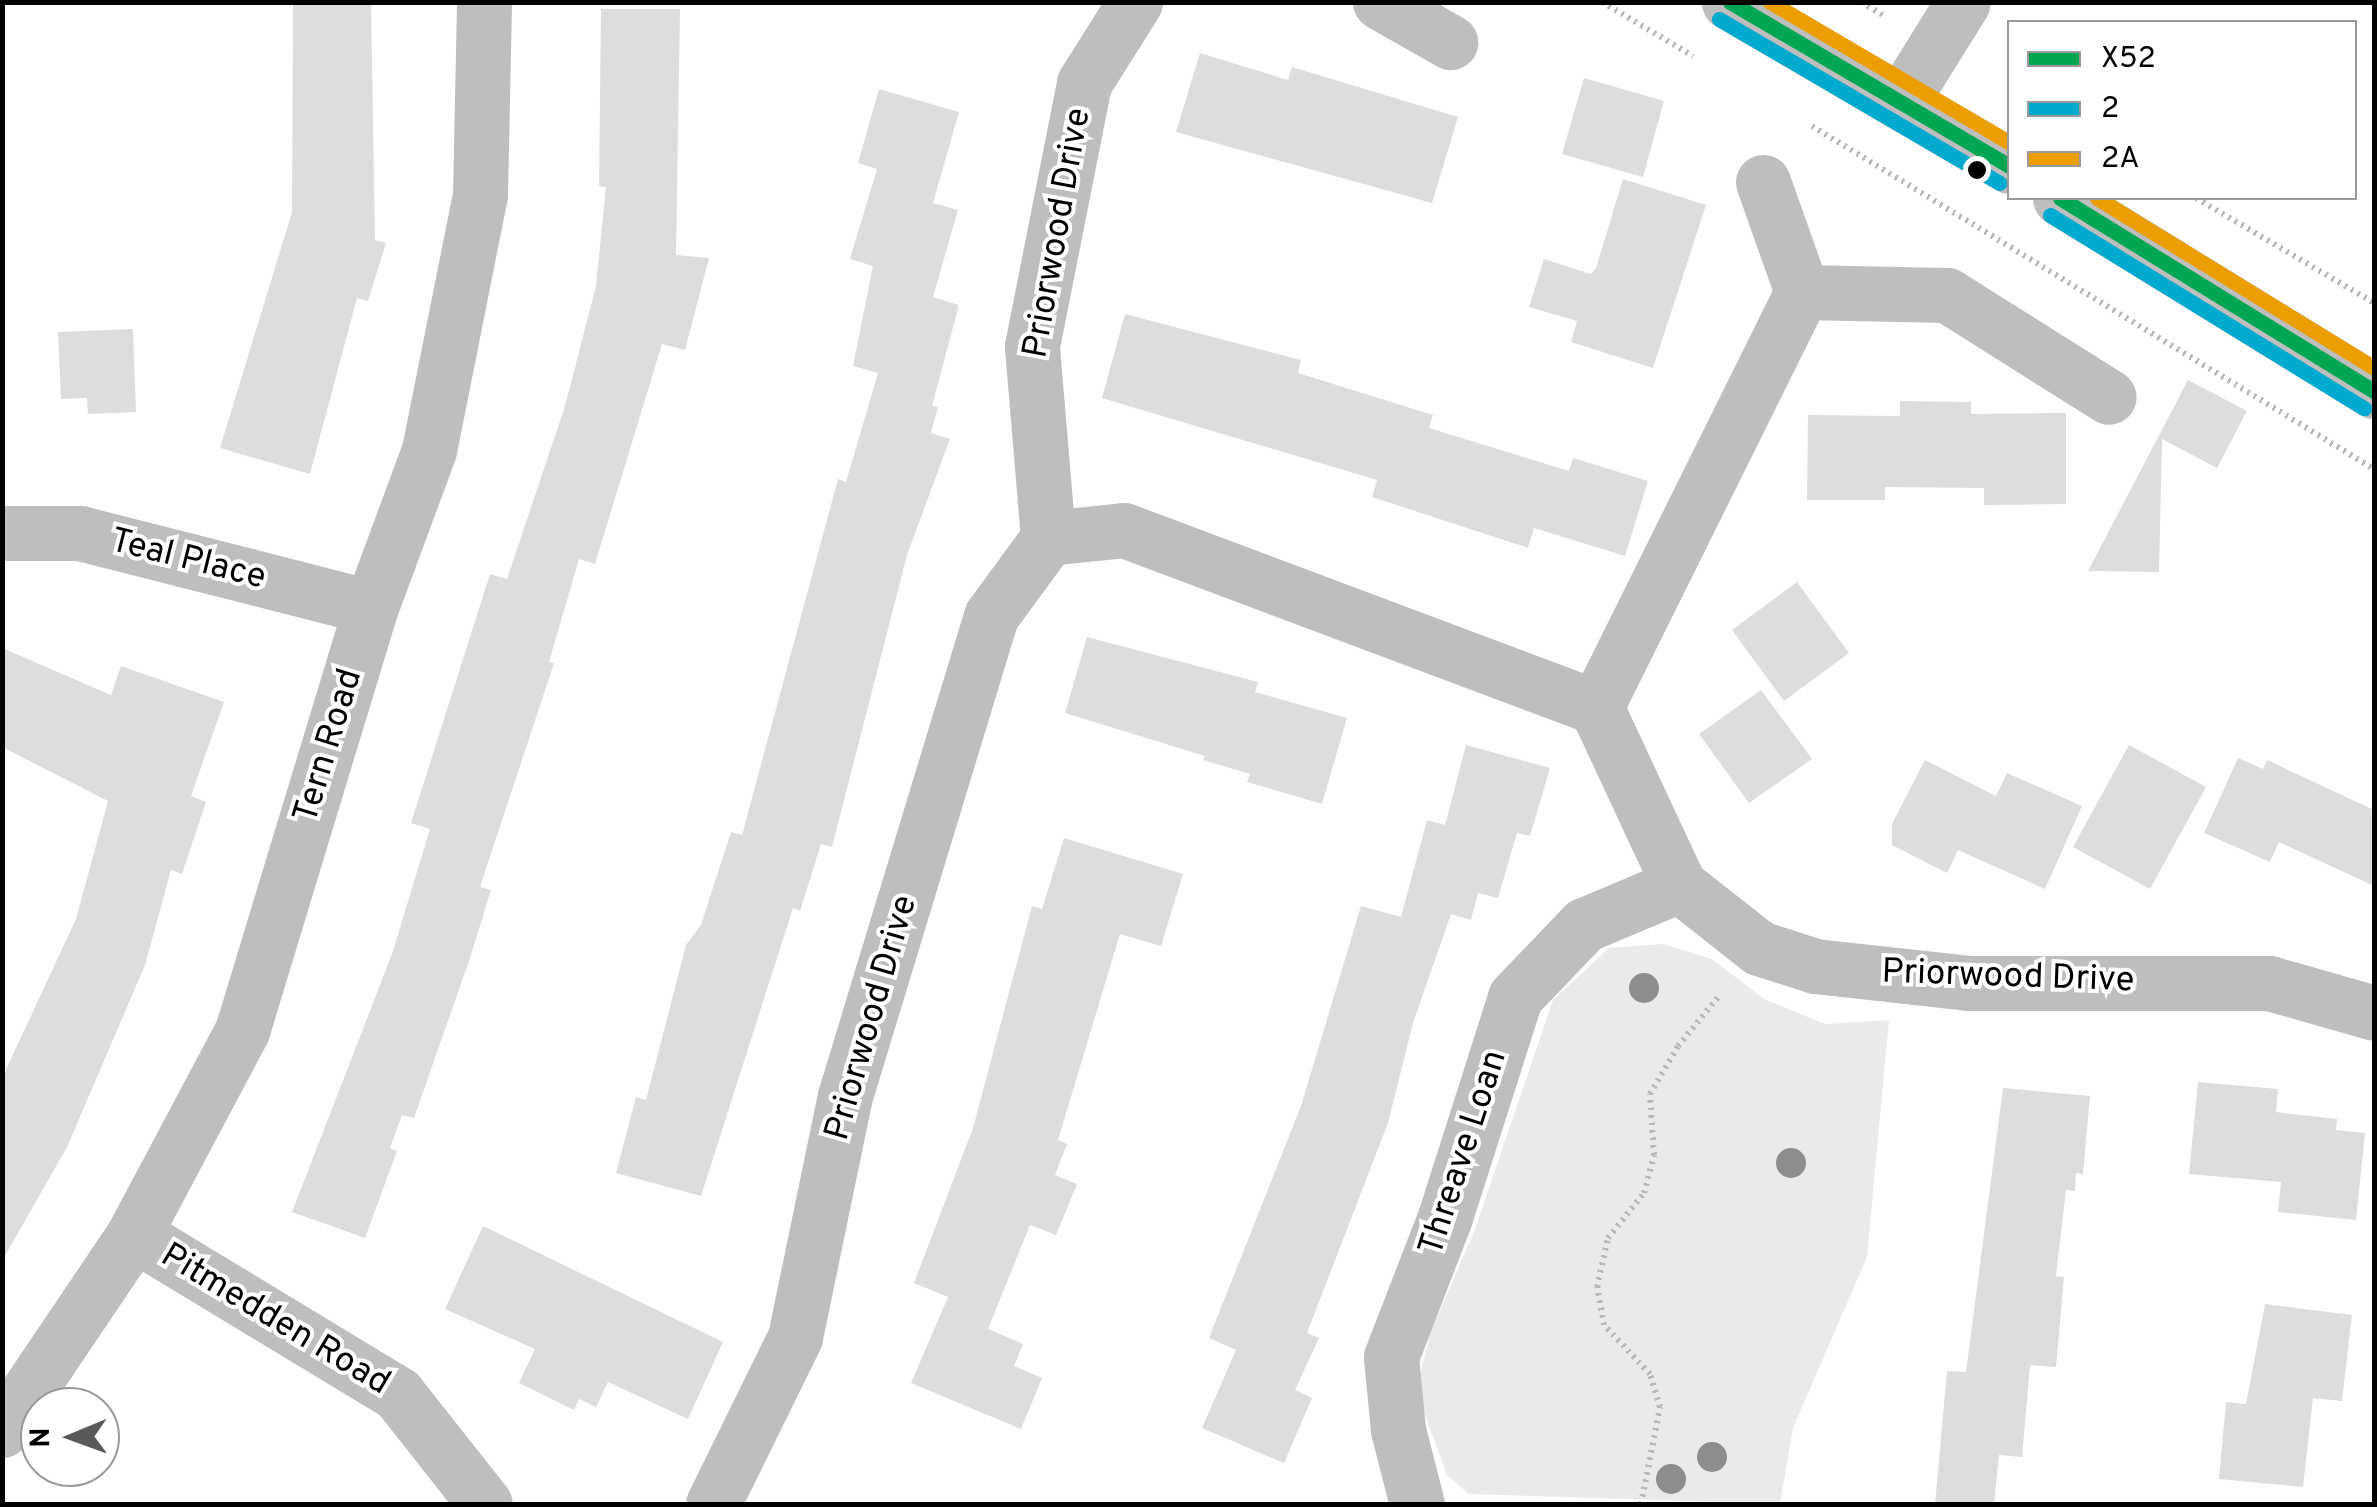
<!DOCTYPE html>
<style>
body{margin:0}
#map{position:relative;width:2377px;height:1507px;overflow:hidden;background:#fff;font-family:Overpass,sans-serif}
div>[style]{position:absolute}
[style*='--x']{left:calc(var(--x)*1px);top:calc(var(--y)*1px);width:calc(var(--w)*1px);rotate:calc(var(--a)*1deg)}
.green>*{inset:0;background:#eaeaea}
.building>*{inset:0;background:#ddd}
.path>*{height:6px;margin-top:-3px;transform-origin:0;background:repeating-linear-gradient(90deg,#b8b8b8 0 2.5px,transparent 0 7.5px)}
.minor>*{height:55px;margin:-27.5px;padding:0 27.5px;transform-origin:27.5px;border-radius:27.5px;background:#bebebe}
.bus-1>*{height:15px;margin:-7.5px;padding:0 7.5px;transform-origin:7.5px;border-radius:7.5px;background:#00a651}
.bus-2>*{height:15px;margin:-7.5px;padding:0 7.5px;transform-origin:7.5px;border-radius:7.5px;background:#00a9ce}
.bus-3>*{height:15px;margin:-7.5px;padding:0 7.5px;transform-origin:7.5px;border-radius:7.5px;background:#eb9e00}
.trees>*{width:30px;height:30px;margin:-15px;border-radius:50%;background:#8d8d8d}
.dots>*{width:28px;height:28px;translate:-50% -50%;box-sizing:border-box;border:5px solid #fff;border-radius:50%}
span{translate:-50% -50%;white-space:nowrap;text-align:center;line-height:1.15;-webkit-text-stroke:8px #fff;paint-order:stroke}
.street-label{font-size:35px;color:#000}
.frame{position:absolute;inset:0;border:5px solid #000;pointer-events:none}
.legend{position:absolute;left:2007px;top:20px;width:350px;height:180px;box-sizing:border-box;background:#fff;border:2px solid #999;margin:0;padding:12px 18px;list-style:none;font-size:30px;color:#000}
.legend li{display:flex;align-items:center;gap:20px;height:50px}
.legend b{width:50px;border:2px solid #999}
.north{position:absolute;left:20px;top:1387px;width:100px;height:100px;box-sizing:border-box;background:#fff;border:2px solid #999;border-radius:50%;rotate:269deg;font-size:28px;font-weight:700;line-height:40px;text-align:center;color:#000}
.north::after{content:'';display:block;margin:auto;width:35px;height:45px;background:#595959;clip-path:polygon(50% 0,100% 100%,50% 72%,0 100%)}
</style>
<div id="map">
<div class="green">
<i style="clip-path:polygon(1663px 944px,1712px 959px,1764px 999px,1825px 1024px,1889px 1020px,1867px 1257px,1793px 1428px,1780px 1504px,1469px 1494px,1447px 1475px,1416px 1390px,1431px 1331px,1474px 1232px,1553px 1000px,1609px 948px)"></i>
</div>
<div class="building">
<i style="clip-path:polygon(293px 2px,371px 2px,375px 240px,386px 243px,368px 301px,357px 298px,310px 474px,220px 448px,292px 212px)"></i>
<i style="clip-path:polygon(601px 9px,680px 9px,676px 255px,709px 258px,685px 350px,662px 344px,595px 564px,579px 559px,549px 662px,554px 663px,480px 887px,491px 890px,470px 958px,414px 1118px,402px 1115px,390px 1148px,397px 1151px,365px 1238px,292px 1212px,392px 954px,430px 829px,411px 823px,490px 574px,507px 579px,565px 406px,596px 286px,606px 187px,599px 186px)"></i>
<i style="clip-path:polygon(1200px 53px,1288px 80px,1292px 67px,1458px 117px,1432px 203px,1176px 132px)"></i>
<i style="clip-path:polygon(1584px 78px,1664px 101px,1643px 177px,1562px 154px)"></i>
<i style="clip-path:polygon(879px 89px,959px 112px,933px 203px,958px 210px,933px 297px,959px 305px,932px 406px,938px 407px,931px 433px,950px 439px,907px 555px,832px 847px,821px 844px,800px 911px,793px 908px,701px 1196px,616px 1173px,636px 1097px,646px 1100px,686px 945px,701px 925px,731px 832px,742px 835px,838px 479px,846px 482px,878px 373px,853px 366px,873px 266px,850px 259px,877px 169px,858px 163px)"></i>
<i style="clip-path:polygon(1623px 179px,1706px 205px,1653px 368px,1571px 342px,1577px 321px,1529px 307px,1544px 259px,1591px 274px,1596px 268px)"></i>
<i style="clip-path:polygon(1125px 314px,1301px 360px,1298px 373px,1433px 415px,1429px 428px,1569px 471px,1573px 458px,1648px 481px,1625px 556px,1534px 528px,1528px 548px,1372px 497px,1377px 480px,1102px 398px)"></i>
<i style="clip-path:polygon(133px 329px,136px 412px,88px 414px,87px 398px,61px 399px,58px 332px)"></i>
<i style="clip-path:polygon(2188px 380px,2247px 411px,2217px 468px,2162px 439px,2159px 572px,2088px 571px)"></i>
<i style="clip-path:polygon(1900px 401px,1971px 402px,1971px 414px,2066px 413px,2066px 504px,1984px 505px,1984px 488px,1885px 487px,1885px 500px,1807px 500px,1808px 415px,1900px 416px)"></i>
<i style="clip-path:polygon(1797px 582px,1849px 653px,1784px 701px,1732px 630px)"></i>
<i style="clip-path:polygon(1087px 637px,1258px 682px,1255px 692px,1347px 718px,1322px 804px,1247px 782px,1250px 774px,1203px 760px,1205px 756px,1065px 713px)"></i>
<i style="clip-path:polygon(2px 648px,111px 695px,121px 666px,224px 702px,191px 796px,206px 802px,182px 874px,171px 870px,145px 965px,67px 1147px,2px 1261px,2px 1078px,76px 919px,108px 801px,2px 747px)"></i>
<i style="clip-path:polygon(1761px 690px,1812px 759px,1749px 803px,1699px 734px)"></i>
<i style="clip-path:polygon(1466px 745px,1550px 768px,1530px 836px,1517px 833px,1498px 898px,1478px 893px,1471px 920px,1451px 914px,1413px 1023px,1388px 1123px,1307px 1333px,1319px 1338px,1295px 1390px,1312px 1398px,1284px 1463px,1202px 1428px,1236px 1350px,1209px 1338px,1301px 1106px,1361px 906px,1401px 917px,1427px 820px,1445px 825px)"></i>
<i style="clip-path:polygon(2129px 745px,2206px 787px,2150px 889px,2073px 847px)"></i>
<i style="clip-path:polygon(2238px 758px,2263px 769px,2267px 760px,2374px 810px,2374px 886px,2279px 842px,2270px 862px,2204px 833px)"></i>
<i style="clip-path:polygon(1925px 760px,1996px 796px,2007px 773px,2082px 806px,2045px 889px,1958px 850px,1947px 873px,1892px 845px,1892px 824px)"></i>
<i style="clip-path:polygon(1064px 838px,1183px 874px,1161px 946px,1120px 934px,1058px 1140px,1067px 1144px,1055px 1175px,1077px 1184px,1056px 1235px,1030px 1225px,988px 1329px,1023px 1344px,1014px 1366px,1042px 1378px,1021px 1429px,911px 1383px,948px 1297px,914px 1283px,973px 1128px,1032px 906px,1042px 909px)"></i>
<i style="clip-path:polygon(2198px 1082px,2278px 1089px,2276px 1112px,2337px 1119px,2336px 1130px,2365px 1133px,2356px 1220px,2278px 1212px,2281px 1182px,2189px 1174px)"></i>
<i style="clip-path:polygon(2003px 1088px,2090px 1096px,2083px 1174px,2076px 1173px,2075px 1191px,2066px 1190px,2056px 1276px,2064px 1277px,2056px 1367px,2030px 1365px,2022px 1457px,1999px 1455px,1994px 1504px,1935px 1504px,1947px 1371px,1966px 1372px)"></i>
<i style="clip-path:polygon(483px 1226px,723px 1342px,688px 1419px,608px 1382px,596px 1407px,579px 1399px,574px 1410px,519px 1383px,535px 1349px,445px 1309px)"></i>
<i style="clip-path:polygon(2265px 1304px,2352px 1315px,2342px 1401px,2313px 1398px,2303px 1487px,2219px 1479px,2226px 1402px,2246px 1404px)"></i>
</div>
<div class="path">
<i style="--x:1602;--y:2;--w:106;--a:30.7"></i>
<i style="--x:1861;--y:2;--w:27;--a:31"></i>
<i style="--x:1812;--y:126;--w:658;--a:31.4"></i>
<i style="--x:2196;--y:198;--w:207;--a:30.5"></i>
<i style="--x:1641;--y:1504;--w:99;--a:-78.9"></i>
<i style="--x:1660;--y:1407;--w:34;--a:-107"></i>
<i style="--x:1650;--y:1374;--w:67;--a:-133.2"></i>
<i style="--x:1604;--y:1325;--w:39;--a:-100"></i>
<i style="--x:1597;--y:1287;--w:50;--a:-77.3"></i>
<i style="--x:1608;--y:1238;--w:58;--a:-51.3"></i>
<i style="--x:1644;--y:1193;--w:39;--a:-75"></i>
<i style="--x:1654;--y:1155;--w:61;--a:-93.8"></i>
<i style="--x:1650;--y:1094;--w:56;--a:-59.7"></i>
<i style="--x:1678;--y:1046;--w:65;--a:-50.6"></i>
</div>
<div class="minor">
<i style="--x:1380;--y:2;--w:81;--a:29.7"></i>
<i style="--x:1729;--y:2;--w:325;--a:30.3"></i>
<i style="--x:1902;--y:100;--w:115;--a:-58.1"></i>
<i style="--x:1763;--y:182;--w:117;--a:70.5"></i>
<i style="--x:1802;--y:292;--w:145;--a:1.2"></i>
<i style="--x:1947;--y:295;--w:191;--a:32.2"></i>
<i style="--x:2060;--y:198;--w:369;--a:31.6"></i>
<i style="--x:2;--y:533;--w:78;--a:0"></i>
<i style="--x:80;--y:533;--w:300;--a:14.3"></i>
<i style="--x:1048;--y:538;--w:193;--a:-94.8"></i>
<i style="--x:1032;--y:346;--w:268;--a:-78.8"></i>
<i style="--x:1084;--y:83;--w:96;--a:-57.8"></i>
<i style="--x:1596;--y:707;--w:463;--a:-63.6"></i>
<i style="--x:134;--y:1234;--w:309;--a:31.2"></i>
<i style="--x:398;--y:1394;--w:140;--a:51.7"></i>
<i style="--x:2;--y:1430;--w:236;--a:-56"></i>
<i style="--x:134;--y:1234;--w:230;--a:-62"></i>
<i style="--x:242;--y:1031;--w:443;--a:-73.1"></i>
<i style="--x:371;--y:607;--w:167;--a:-69.7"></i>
<i style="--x:429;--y:450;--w:260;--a:-78.7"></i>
<i style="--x:480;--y:195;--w:193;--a:-88.8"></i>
<i style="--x:713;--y:1504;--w:186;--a:-63.8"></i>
<i style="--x:795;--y:1337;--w:246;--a:-78.3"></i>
<i style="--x:845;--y:1096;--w:502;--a:-73.08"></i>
<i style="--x:991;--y:616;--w:97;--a:-53.8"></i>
<i style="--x:1048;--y:538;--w:76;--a:-6"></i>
<i style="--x:1124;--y:530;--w:504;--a:20.56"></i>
<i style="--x:1596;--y:707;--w:196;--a:65"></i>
<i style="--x:1679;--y:885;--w:102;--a:38.2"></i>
<i style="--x:1759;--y:948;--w:59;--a:17.8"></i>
<i style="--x:1815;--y:966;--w:154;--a:6.3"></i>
<i style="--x:1968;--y:983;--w:301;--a:0"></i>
<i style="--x:2269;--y:983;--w:109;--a:15.9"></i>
<i style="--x:1417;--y:1504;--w:76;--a:-104.4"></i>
<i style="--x:1398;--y:1430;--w:73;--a:-95.5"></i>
<i style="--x:1391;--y:1357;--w:150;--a:-68.9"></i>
<i style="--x:1445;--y:1217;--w:231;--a:-72.3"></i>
<i style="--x:1515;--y:997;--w:100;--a:-46.2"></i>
<i style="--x:1584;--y:925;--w:103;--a:-22.8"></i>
</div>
<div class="bus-1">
<i style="--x:1730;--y:2;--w:324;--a:30.4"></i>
<i style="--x:2060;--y:198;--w:369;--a:31.6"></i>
</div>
<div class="bus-2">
<i style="--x:1719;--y:19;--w:325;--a:30.3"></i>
<i style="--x:2050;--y:215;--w:369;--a:31.6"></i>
</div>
<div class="bus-3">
<i style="--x:1770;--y:2;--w:278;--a:30.4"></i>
<i style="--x:2097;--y:198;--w:325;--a:31.5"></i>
</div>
<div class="trees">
<i style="left:1644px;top:988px"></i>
<i style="left:1791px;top:1163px"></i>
<i style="left:1712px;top:1457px"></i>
<i style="left:1671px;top:1479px"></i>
</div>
<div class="dots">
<i style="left:1977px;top:170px;background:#000"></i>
</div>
<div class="street-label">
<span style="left:1058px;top:233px;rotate:-80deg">Priorwood Drive</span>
<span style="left:188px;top:560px;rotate:14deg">Teal Place</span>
<span style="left:329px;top:746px;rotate:-73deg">Tern Road</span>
<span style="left:2008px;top:977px;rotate:2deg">Priorwood Drive</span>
<span style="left:872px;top:1018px;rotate:-74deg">Priorwood Drive</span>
<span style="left:1464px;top:1153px;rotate:-72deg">Threave Loan</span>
<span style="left:275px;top:1320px;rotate:31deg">Pitmedden Road</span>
</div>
<div class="frame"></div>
<ul class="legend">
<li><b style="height:12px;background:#00a651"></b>X52</li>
<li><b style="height:12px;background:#00a9ce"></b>2</li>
<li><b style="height:12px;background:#eb9e00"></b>2A</li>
</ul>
<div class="north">N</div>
</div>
